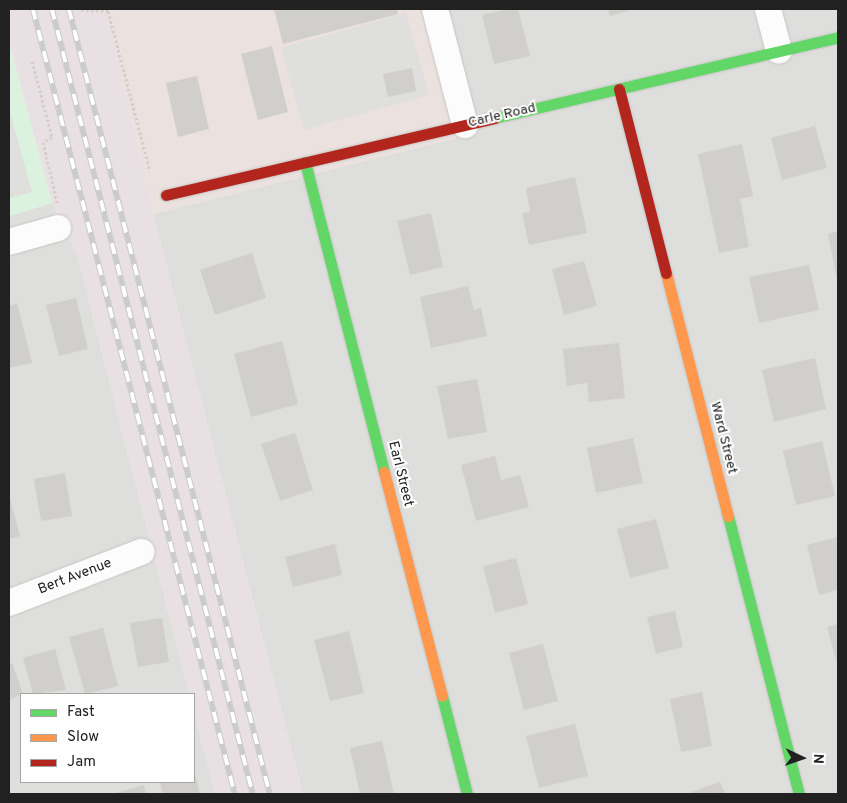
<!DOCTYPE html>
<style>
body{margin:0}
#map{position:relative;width:847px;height:803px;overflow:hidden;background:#efeeeb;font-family:Overpass,sans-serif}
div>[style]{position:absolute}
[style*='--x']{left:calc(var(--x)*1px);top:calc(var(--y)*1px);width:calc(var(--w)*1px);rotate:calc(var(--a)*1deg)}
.residential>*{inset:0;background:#dededc}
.commercial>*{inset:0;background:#ebe1de}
.industrial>*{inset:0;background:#e8e0e3}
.park>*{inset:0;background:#dbf2df}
.parking>*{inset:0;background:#dfdfde}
.building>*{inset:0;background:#d0cfcc}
.path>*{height:3px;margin-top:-1.5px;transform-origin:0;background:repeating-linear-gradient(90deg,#d6cdca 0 2.5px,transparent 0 5px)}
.roads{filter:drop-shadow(0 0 1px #c6c6c4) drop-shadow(0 0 1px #c6c6c4)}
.street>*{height:26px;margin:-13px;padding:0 13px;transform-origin:13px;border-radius:13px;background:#fdfcfc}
.fast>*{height:11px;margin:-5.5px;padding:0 5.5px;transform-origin:5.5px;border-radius:5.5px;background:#63d668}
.slow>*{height:11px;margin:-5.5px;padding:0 5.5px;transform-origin:5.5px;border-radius:5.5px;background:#ff974d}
.jam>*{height:11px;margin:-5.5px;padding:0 5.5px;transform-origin:5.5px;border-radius:5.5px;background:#b3261e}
.rail>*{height:5.5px;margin-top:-2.75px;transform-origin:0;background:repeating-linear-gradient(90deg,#fff 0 11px,#cbcbcb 0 22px);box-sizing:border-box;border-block:1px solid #cbcbcb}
span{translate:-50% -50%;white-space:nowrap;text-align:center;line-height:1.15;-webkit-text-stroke:4px #fff;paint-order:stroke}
.street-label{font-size:14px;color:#212121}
.frame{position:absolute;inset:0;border:10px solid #212121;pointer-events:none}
.legend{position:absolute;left:20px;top:693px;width:175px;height:90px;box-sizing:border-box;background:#fff;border:1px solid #a6a6a6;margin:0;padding:6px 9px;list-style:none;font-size:15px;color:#212121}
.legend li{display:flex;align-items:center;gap:10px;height:25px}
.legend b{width:25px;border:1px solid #a6a6a6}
.north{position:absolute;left:777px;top:733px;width:50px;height:50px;-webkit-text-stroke:4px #fff;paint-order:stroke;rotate:93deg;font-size:14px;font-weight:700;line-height:20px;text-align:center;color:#212121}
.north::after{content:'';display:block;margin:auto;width:18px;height:22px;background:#212121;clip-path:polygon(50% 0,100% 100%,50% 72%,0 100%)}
</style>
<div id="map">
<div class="residential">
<i style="clip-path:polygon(424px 9px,838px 9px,838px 794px,303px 794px,153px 214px,456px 138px)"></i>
<i style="clip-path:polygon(52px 203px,77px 255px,189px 694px,21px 694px,21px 782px,194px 782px,194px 712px,215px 794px,9px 794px,9px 216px)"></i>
</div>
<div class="commercial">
<i style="clip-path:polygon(106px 9px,424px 9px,456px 138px,153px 214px)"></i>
</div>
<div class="industrial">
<i style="clip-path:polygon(9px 9px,106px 9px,153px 214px,303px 794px,215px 794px,194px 712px,194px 694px,189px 694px,77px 255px,52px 203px,9px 42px)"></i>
</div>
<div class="park">
<i style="clip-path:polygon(9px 42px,52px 203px,9px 216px)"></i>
</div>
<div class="parking">
<i style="clip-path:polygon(406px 13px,429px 95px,304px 130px,281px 48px)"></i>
<i style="clip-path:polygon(9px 108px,32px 192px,9px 198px)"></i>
</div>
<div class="building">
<i style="clip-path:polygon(274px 9px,397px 9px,398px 14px,283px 44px)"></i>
<i style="clip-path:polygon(508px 9px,518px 9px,530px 56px,494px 64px,482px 15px)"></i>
<i style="clip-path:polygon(608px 9px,634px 9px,610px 16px)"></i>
<i style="clip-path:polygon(272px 46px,288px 112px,258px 120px,241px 54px)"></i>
<i style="clip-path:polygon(412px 68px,416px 91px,388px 97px,383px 74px)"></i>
<i style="clip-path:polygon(197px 76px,209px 129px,178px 137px,166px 83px)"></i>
<i style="clip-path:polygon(815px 126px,827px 168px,782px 180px,771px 138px)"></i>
<i style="clip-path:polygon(742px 144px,753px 196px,740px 199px,749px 247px,719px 253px,698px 154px)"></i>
<i style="clip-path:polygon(575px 177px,587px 233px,529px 245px,522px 213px,530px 212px,526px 188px)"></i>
<i style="clip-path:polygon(431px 213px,443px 267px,410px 275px,397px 221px)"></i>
<i style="clip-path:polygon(838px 231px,838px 280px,837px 280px,828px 234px)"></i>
<i style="clip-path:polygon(252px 253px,266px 298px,215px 315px,200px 270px)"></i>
<i style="clip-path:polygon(584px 261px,597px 306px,564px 315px,552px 269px)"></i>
<i style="clip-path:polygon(809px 265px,819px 310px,759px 323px,749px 277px)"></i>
<i style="clip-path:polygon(468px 286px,474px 310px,481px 308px,487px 336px,431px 348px,420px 297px)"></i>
<i style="clip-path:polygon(76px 298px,88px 349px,59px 356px,46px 305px)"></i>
<i style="clip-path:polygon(17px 303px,32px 363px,9px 368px,9px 306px)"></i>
<i style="clip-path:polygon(282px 341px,298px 404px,251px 417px,234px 354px)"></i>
<i style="clip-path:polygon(619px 343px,625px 398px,589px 402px,587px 383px,567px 386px,563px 349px)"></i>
<i style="clip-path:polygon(815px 358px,826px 409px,774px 422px,762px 370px)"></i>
<i style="clip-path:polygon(477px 379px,487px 432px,448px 439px,437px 386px)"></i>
<i style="clip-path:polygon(295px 433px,313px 490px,280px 501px,261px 444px)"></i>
<i style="clip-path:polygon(633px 438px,643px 483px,596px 493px,587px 448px)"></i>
<i style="clip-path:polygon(822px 441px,835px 496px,796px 505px,783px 451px)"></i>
<i style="clip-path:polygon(495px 456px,501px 480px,520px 475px,529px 507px,476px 521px,461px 465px)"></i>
<i style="clip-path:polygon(65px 473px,72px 516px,41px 521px,34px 479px)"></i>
<i style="clip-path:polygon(9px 495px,20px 536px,9px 539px)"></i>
<i style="clip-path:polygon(656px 519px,669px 568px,630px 578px,617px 529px)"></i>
<i style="clip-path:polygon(838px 537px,838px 590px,819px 595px,807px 545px)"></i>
<i style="clip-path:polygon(335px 544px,342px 575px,293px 587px,285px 557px)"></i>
<i style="clip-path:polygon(516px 558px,528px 604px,495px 613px,483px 566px)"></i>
<i style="clip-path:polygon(675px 611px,683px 647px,656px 654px,647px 617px)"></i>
<i style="clip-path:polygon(162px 618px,169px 662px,138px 667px,130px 623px)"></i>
<i style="clip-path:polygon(838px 624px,838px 667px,827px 627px)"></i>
<i style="clip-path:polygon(103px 628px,118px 686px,85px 694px,69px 637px)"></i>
<i style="clip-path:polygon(349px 631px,364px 693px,330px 701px,314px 640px)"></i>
<i style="clip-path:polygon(543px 644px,558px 701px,524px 710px,509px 653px)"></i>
<i style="clip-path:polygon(55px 649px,66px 690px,33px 694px,23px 658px)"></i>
<i style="clip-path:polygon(12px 663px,23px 694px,9px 700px,9px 664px)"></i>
<i style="clip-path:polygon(702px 692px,712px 746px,681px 752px,670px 699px)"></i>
<i style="clip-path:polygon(575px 724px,588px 776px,539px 788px,526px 736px)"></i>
<i style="clip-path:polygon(382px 741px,394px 794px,360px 794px,350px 748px)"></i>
<i style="clip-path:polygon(194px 770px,200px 794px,163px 794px,160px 782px,194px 782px)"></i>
<i style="clip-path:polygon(720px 782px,725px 794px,686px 794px)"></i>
<i style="clip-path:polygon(144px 785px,146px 794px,113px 794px)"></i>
</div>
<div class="path">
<i style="--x:81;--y:10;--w:27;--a:2"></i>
<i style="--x:108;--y:11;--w:165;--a:75.3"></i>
<i style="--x:32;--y:61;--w:79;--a:75.3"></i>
<i style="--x:52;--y:137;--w:10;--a:151"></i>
<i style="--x:43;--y:142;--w:62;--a:76.9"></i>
</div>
<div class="roads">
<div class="street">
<i style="--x:435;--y:9;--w:120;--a:75.5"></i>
<i style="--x:768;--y:9;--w:43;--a:75.3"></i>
<i style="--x:9;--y:242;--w:51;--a:-15.9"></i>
<i style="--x:9;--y:603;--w:142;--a:-21.1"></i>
</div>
<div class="fast">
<i style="--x:494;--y:118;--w:353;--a:-13.2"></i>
<i style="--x:305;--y:162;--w:320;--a:75.7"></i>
<i style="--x:728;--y:516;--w:287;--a:75.7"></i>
<i style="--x:442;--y:696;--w:101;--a:75.7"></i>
</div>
<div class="slow">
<i style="--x:666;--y:273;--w:251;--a:75.7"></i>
<i style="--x:384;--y:472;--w:231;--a:75.5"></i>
</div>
<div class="jam">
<i style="--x:619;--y:89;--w:190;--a:75.7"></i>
<i style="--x:166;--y:195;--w:337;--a:-13.2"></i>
</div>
</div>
<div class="rail">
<i style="--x:33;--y:9;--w:811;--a:75.57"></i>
<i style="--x:52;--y:9;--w:810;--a:75.64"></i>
<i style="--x:69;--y:9;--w:810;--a:75.64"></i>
</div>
<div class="street-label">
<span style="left:502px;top:116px;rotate:-13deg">Carle Road</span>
<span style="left:723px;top:438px;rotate:76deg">Ward Street</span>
<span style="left:400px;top:474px;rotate:76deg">Earl Street</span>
<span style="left:75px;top:577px;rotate:-21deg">Bert Avenue</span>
</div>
<div class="frame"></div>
<ul class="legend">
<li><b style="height:6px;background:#63d668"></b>Fast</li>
<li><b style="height:6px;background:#ff974d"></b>Slow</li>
<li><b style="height:6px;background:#b3261e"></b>Jam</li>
</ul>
<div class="north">N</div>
</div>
